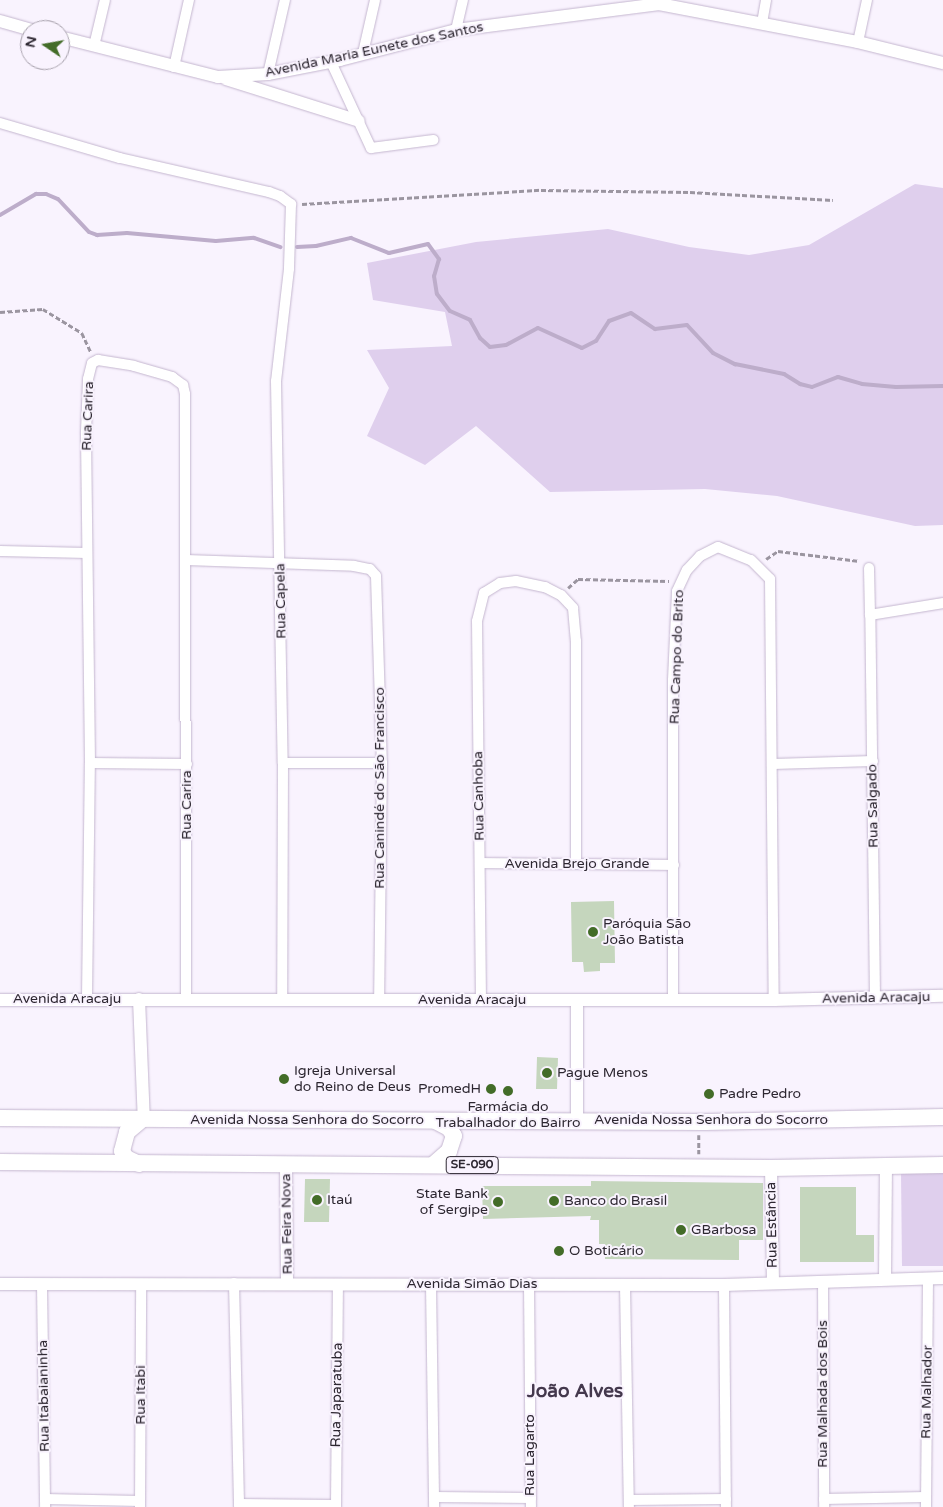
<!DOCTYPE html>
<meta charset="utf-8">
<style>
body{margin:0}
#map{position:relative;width:943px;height:1507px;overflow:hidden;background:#f9f3fe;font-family:"Varela Round",sans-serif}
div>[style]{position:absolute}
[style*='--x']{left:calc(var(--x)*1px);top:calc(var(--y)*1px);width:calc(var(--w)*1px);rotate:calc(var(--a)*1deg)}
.green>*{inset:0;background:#dfcfed}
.stream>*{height:4px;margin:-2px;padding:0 2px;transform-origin:2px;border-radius:2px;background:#bdadca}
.building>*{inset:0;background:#c5d6bd}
.path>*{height:2.5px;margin-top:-1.25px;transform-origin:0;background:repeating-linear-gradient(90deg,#9b95a0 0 5px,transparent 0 7.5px)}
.roads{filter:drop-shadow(0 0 1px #c4b6cf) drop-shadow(0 0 1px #c4b6cf)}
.minor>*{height:10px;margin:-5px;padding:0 5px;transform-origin:5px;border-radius:5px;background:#fff}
.tertiary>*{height:12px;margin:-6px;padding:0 6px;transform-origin:6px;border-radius:6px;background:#fff}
.primary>*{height:16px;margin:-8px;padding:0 8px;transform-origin:8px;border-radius:8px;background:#fff}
.dots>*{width:14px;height:14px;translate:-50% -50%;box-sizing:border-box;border:2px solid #f9f3fe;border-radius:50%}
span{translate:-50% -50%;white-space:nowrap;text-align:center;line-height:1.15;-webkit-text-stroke:4px #f9f3fe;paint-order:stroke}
.shield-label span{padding:1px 4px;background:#f9f3fe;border:1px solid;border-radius:4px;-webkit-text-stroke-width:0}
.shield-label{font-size:12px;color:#2d2731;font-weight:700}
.street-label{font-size:14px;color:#2d2731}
.poi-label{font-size:14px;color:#2d2731}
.left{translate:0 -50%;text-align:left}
.right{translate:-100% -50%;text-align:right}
.district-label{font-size:19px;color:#44384d;font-weight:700}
.north{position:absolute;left:20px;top:20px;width:50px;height:50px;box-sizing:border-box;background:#f9f3fe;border:1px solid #a7a1ac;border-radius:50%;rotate:282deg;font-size:14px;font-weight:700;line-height:20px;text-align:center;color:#2d2731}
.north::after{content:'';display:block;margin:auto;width:18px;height:22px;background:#436c28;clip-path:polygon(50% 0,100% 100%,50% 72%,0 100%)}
</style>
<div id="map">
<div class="green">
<i style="clip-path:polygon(915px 184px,943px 188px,943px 525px,915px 526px,777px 496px,705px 489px,550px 492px,476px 426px,425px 465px,367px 436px,389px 388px,367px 350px,452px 346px,445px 312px,373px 300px,367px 263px,476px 242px,608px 229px,689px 247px,749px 255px,809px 245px)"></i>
<i style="clip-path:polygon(943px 1172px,943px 1266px,902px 1266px,901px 1173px)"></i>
</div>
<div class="stream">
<i style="--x:0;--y:215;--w:42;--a:-30.3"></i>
<i style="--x:36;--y:194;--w:10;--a:0"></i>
<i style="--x:46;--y:194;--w:13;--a:23"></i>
<i style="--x:58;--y:199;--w:45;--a:46.8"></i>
<i style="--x:89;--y:232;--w:9;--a:21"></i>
<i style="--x:97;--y:235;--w:30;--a:-4"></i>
<i style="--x:127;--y:233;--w:89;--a:5.1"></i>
<i style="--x:216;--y:241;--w:38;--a:-5"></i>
<i style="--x:254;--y:238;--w:28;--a:19"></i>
<i style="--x:297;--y:247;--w:19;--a:-3"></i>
<i style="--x:316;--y:246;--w:36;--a:-13"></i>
<i style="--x:351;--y:238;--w:41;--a:21.5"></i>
<i style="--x:389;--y:253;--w:40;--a:-13"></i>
<i style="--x:428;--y:244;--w:19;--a:54"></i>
<i style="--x:439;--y:259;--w:18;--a:106"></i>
<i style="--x:434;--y:276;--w:18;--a:81"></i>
<i style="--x:437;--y:294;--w:21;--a:53"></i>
<i style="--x:450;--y:311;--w:22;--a:24"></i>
<i style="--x:470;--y:320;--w:21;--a:61"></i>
<i style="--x:480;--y:338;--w:13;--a:42"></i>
<i style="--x:490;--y:347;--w:16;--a:-7"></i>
<i style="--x:506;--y:345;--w:36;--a:-28"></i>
<i style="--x:538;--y:328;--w:48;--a:24.4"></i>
<i style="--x:582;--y:348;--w:16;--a:-27"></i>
<i style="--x:596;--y:341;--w:24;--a:-57"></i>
<i style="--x:609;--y:321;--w:23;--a:-20"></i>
<i style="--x:631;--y:313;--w:29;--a:34"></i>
<i style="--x:655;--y:329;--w:32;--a:-7"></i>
<i style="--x:687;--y:325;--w:38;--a:47"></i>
<i style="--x:713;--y:353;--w:25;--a:27"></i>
<i style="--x:735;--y:364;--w:50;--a:11.5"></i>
<i style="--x:784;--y:374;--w:19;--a:32"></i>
<i style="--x:800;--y:384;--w:12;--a:14"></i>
<i style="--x:812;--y:387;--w:28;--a:-21"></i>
<i style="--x:838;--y:377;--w:25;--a:16"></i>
<i style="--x:862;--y:384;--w:34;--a:5"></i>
<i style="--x:896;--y:387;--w:47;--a:-1.2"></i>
</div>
<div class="building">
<i style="clip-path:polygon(614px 901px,615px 963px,600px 963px,600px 971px,584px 972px,583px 962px,572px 962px,571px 902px)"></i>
<i style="clip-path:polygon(537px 1057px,558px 1058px,557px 1089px,536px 1089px)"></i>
<i style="clip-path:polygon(305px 1179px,330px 1179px,329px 1222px,304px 1222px)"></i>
<i style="clip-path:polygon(591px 1181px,763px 1183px,763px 1240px,739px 1240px,739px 1260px,605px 1259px,605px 1244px,599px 1244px,599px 1220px,590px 1220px,591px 1216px,483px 1219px,482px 1186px,591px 1186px)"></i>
<i style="clip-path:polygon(800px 1187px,856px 1187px,856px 1235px,874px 1235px,874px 1262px,800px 1262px)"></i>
</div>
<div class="path">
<i style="--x:302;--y:204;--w:239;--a:-3.4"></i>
<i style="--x:541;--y:190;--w:149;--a:0.8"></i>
<i style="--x:690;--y:192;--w:143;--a:3.2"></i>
<i style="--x:0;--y:312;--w:43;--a:-4"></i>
<i style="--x:43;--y:309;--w:46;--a:31.6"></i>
<i style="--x:82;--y:333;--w:21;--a:65"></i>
<i style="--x:766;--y:559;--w:14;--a:-34"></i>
<i style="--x:778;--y:551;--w:82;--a:7"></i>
<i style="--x:568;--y:588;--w:13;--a:-42"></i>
<i style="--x:578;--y:579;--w:91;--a:1.3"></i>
<i style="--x:699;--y:1135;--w:19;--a:90"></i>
</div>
<div class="roads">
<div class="minor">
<i style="--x:762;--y:23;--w:23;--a:-80"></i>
<i style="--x:456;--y:30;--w:31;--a:-77"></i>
<i style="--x:858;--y:42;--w:43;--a:-77.9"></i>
<i style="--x:94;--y:46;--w:47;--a:-76.6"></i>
<i style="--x:363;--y:53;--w:54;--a:-77.2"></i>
<i style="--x:331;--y:62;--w:95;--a:65.1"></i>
<i style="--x:371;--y:148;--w:63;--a:-7.4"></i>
<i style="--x:174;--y:67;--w:69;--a:-77.4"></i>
<i style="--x:268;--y:74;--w:76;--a:-77.1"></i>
<i style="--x:0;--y:123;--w:125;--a:16.3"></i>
<i style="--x:120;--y:158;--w:153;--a:12.9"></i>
<i style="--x:269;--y:192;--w:12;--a:20"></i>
<i style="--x:280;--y:196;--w:14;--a:36"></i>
<i style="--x:291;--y:204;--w:65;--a:91.8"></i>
<i style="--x:289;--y:269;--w:113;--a:96.6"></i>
<i style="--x:276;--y:381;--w:382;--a:89"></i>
<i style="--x:283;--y:763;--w:236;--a:90.2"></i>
<i style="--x:0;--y:551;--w:87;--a:1.3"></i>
<i style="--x:186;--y:560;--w:168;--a:2"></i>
<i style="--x:354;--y:566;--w:16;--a:11"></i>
<i style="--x:370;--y:569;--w:9;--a:49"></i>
<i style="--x:376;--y:576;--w:187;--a:88.2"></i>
<i style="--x:382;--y:763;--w:237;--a:90.7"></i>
<i style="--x:869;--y:568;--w:47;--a:88.8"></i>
<i style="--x:90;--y:763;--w:97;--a:0.6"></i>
<i style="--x:283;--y:763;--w:99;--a:0"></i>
<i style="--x:773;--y:764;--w:100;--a:-1.7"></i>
<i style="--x:481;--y:863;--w:193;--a:0.6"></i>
<i style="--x:875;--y:998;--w:383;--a:-90.7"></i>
<i style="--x:870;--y:615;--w:74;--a:-9.3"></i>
<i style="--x:87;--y:999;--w:236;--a:-89.3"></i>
<i style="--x:90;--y:763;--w:331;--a:-90.7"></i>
<i style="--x:86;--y:432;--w:53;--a:-87.8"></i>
<i style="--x:88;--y:379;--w:16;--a:-76"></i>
<i style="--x:92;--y:363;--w:7;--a:-27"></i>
<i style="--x:98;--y:360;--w:36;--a:9"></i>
<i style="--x:134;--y:366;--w:40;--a:16"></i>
<i style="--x:172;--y:377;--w:14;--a:36"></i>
<i style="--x:183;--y:385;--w:9;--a:77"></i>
<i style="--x:185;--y:394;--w:604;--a:89.91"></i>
<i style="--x:673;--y:999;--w:319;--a:-90"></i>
<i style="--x:673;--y:680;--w:89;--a:-87.4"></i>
<i style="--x:677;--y:591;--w:23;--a:-65"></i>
<i style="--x:687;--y:570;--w:19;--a:-47"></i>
<i style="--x:700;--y:556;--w:20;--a:-27"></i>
<i style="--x:718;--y:547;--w:35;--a:22"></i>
<i style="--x:751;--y:560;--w:27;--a:45"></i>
<i style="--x:770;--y:579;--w:421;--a:89.5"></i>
<i style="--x:481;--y:1001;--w:380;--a:-90.6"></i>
<i style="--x:477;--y:621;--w:29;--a:-76"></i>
<i style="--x:484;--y:593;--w:19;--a:-32"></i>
<i style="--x:500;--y:583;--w:16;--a:-7"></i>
<i style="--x:516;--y:581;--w:30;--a:12"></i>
<i style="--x:545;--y:587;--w:18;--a:27"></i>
<i style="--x:561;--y:595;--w:18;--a:47"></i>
<i style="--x:573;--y:608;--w:33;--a:85"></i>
<i style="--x:576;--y:641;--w:223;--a:90"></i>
<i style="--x:823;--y:1281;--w:226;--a:89.7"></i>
<i style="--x:234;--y:1283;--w:224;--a:88.7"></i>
<i style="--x:529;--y:1283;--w:224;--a:89.5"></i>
<i style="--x:431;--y:1284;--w:223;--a:89.2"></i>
<i style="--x:42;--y:1285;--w:222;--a:89.2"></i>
<i style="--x:625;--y:1285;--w:222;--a:89"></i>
<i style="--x:724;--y:1285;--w:222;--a:89.5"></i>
<i style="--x:434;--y:1497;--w:97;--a:0.6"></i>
<i style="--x:45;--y:1499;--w:95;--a:1.2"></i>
<i style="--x:824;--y:1499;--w:102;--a:-1.1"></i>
<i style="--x:629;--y:1500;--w:97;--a:-0.6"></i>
<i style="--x:239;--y:1504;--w:97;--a:0.6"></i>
<i style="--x:140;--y:1507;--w:223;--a:-89.7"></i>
<i style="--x:336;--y:1507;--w:223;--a:-89.5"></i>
<i style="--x:926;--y:1507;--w:229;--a:-89.5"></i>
</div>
<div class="tertiary">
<i style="--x:0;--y:21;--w:33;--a:16"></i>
<i style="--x:60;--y:37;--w:163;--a:14.2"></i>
<i style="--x:218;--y:77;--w:50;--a:-3.4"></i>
<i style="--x:268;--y:74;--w:73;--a:-11"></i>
<i style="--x:340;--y:60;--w:120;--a:-14.5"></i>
<i style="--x:456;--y:30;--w:205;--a:-7.3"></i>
<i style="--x:659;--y:4;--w:203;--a:10.8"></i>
<i style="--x:858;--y:42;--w:88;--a:13.9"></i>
<i style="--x:226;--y:79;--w:139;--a:17.5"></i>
<i style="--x:139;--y:999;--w:122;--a:87.7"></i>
<i style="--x:0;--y:1000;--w:774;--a:0"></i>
<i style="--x:774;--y:1000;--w:169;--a:-1.4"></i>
<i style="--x:577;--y:1121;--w:121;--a:-90"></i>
<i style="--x:286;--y:1165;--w:118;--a:89.5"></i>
<i style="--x:771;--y:1168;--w:114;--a:89"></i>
<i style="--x:885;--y:1279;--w:113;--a:-89.5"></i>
<i style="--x:0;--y:1284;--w:724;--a:0.08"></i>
<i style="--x:724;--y:1285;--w:219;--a:-1.8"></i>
</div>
<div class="primary">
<i style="--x:0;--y:1118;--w:705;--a:0.33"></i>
<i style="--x:705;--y:1122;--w:238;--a:-1.2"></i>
<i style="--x:0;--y:1162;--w:771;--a:0.45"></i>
<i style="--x:771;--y:1168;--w:172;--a:-1"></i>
<i style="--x:139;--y:1164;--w:14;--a:-155"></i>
<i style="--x:126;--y:1158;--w:8;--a:-120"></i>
<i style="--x:122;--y:1151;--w:20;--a:-75"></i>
<i style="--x:127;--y:1132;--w:17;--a:-40"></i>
<i style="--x:434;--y:1164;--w:20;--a:-41"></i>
<i style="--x:449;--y:1151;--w:16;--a:-72"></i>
<i style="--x:454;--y:1136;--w:9;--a:-122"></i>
<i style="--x:449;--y:1128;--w:16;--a:-153"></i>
</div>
</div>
<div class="dots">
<i style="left:593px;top:932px;background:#436c28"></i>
<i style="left:547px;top:1073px;background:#436c28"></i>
<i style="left:284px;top:1079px;background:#436c28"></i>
<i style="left:491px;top:1089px;background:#436c28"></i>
<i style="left:508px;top:1091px;background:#436c28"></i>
<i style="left:709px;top:1094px;background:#436c28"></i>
<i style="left:317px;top:1200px;background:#436c28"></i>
<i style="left:554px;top:1201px;background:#436c28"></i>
<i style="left:498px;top:1202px;background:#436c28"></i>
<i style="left:681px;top:1230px;background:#436c28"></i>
<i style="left:559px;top:1251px;background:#436c28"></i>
</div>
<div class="shield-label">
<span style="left:472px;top:1165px">SE-090</span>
</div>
<div class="street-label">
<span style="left:374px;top:50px;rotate:-12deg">Avenida Maria Eunete dos Santos</span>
<span style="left:88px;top:416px;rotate:-88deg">Rua Carira</span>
<span style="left:281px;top:601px;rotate:-91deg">Rua Capela</span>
<span style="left:677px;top:657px;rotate:-88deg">Rua Campo do Brito</span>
<span style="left:380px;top:788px;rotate:-90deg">Rua Canindé do São Francisco</span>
<span style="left:479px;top:796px;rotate:-91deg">Rua Canhoba</span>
<span style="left:187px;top:805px;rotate:-90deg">Rua Carira</span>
<span style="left:873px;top:806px;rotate:-91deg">Rua Salgado</span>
<span style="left:577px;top:864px">Avenida Brejo Grande</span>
<span style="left:876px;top:998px;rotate:-1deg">Avenida Aracaju</span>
<span style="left:67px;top:999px">Avenida Aracaju</span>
<span style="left:472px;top:1000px">Avenida Aracaju</span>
<span style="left:307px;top:1120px">Avenida Nossa Senhora do Socorro</span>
<span style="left:711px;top:1120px">Avenida Nossa Senhora do Socorro</span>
<span style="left:287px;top:1224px;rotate:-91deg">Rua Feira Nova</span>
<span style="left:772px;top:1225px;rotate:-91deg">Rua Estância</span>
<span style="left:472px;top:1284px">Avenida Simão Dias</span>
<span style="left:927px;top:1392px;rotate:-89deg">Rua Malhador</span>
<span style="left:823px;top:1394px;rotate:-90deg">Rua Malhada dos Bois</span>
<span style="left:141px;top:1395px;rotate:-90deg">Rua Itabi</span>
<span style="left:337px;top:1395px;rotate:-89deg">Rua Japaratuba</span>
<span style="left:44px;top:1396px;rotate:-91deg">Rua Itabaianinha</span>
<span style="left:530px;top:1455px;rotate:-90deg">Rua Lagarto</span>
</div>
<div class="poi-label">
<span class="left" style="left:603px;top:932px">Paróquia São<br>João Batista</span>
<span class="left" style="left:294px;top:1079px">Igreja Universal<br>do Reino de Deus</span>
<span class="left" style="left:557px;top:1073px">Pague Menos</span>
<span class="right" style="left:481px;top:1089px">PromedH</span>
<span class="left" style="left:719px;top:1094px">Padre Pedro</span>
<span style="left:508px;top:1115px">Farmácia do<br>Trabalhador do Bairro</span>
<span class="right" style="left:488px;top:1202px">State Bank<br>of Sergipe</span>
<span class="left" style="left:327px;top:1200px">Itaú</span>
<span class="left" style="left:564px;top:1201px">Banco do Brasil</span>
<span class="left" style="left:691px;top:1230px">GBarbosa</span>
<span class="left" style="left:569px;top:1251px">O Boticário</span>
</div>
<div class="district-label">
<span style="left:575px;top:1392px">João Alves</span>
</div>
<div class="north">N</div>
</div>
